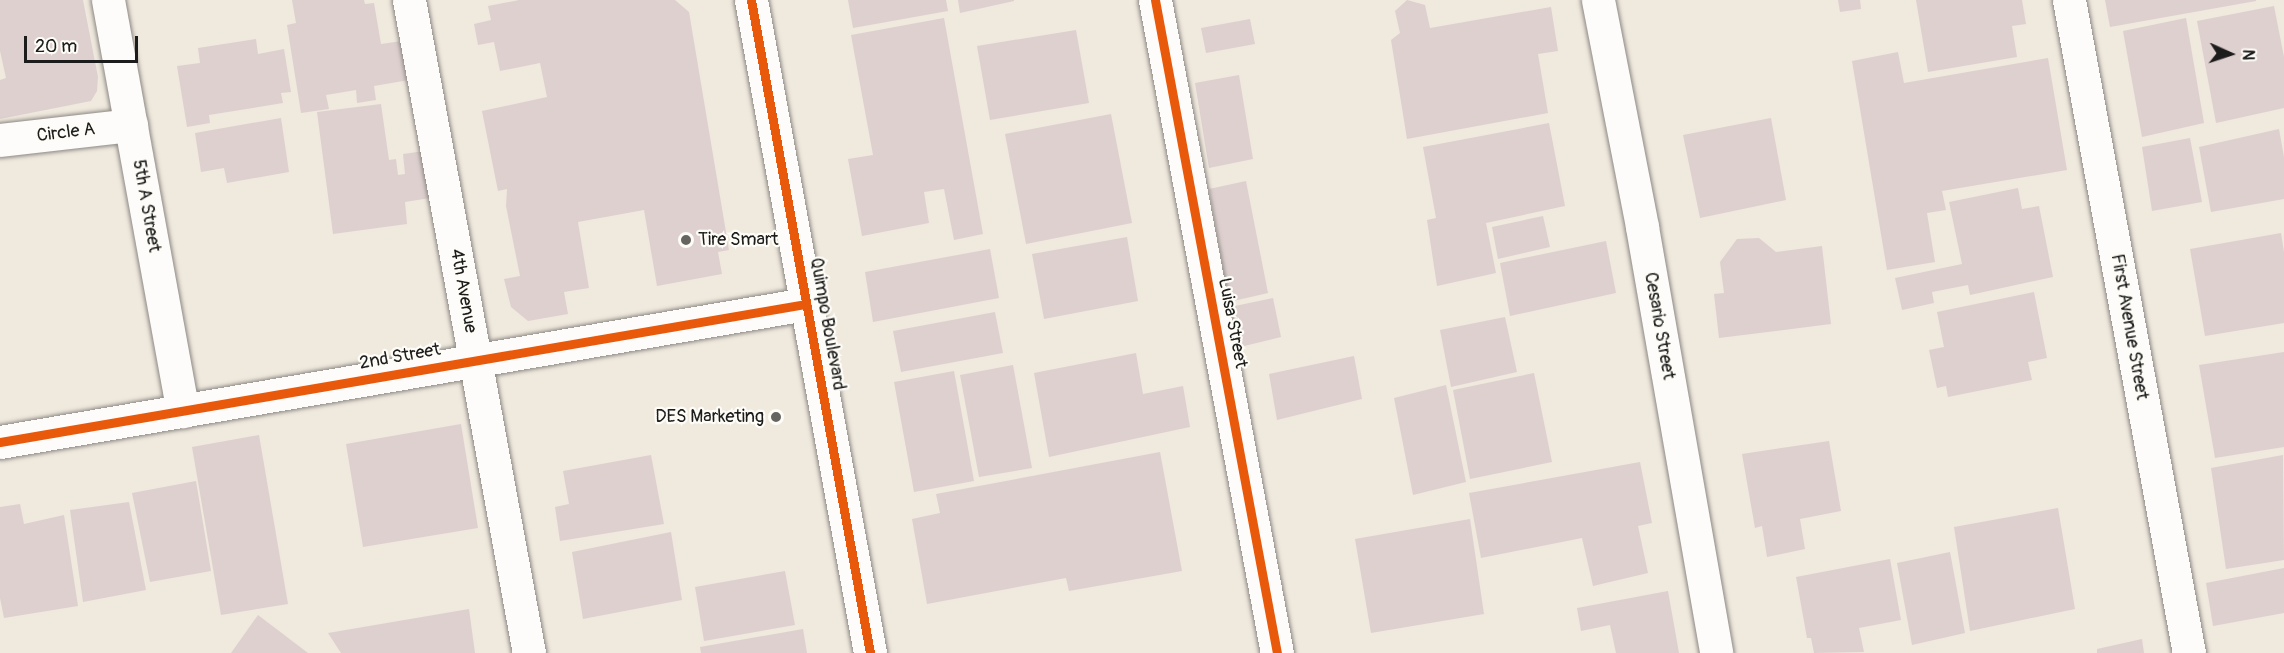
<!DOCTYPE html>
<style>
body{margin:0}
#map{position:relative;width:2284px;height:653px;overflow:hidden;background:#f0e9de;font-family:Pangolin,sans-serif}
div>[style]{position:absolute}
[style*='--x']{left:calc(var(--x)*1px);top:calc(var(--y)*1px);width:calc(var(--w)*1px);rotate:calc(var(--a)*1deg)}
.building>*{inset:0;background:#ded0cf}
.roads{filter:drop-shadow(0 0 2px #8c8984) drop-shadow(0 0 2px #8c8984)}
.minor>*{height:33px;margin:-16.5px;padding:0 16.5px;transform-origin:16.5px;border-radius:16.5px;background:#fdfcfa}
.major>*{height:33px;margin:-16.5px;padding:0 16.5px;transform-origin:16.5px;border-radius:16.5px;background:#fdfcfa}
.cycleway>*{height:9px;margin:-4.5px;padding:0 4.5px;transform-origin:4.5px;border-radius:4.5px;background:#e8590c}
.dots>*{width:16px;height:16px;translate:-50% -50%;box-sizing:border-box;border:3px solid #fdfcf7;border-radius:50%}
span{translate:-50% -50%;white-space:nowrap;text-align:center;line-height:1.15;-webkit-text-stroke:4.5px #fdfcf7;paint-order:stroke}
.street-label{font-size:18px;color:#1c1c1c}
.poi-label{font-size:18px;color:#1c1c1c}
.left{translate:0 -50%;text-align:left}
.right{translate:-100% -50%;text-align:right}
.north{position:absolute;left:2200px;top:24px;width:60px;height:60px;-webkit-text-stroke:4px #fdfcf7;paint-order:stroke;rotate:93deg;font-size:16px;font-weight:700;line-height:24px;text-align:center;color:#1c1c1c}
.north::after{content:'';display:block;margin:auto;width:21px;height:27px;background:#1c1c1c;clip-path:polygon(50% 0,100% 100%,50% 72%,0 100%)}
.scale{position:absolute;left:24px;top:36px;width:114px;height:27px;box-sizing:border-box;border:3px solid #1c1c1c;border-top:0;padding-left:8px;font-size:18px;line-height:21px;white-space:nowrap;color:#1c1c1c;-webkit-text-stroke:4px #fdfcf7;paint-order:stroke}
</style>
<div id="map">
<div class="building">
<i style="clip-path:polygon(0 0,83px 0,98px 77px,97px 91px,91px 101px,0 119px,0 80px,6px 78px,0 51px)"></i>
<i style="clip-path:polygon(292px 0,364px 0,365px 4px,374px 3px,381px 44px,402px 41px,409px 80px,374px 86px,376px 100px,357px 103px,356px 90px,326px 95px,329px 109px,301px 113px,287px 25px,296px 23px)"></i>
<i style="clip-path:polygon(519px 0,675px 0,689px 12px,729px 250px,718px 252px,722px 274px,657px 286px,644px 210px,578px 222px,589px 288px,564px 292px,568px 314px,528px 321px,511px 307px,504px 279px,520px 276px,506px 206px,507px 189px,498px 191px,482px 111px,547px 97px,540px 63px,500px 71px,494px 42px,478px 45px,474px 24px,491px 20px,488px 6px)"></i>
<i style="clip-path:polygon(848px 0,946px 0,948px 11px,853px 28px)"></i>
<i style="clip-path:polygon(958px 0,1014px 0,1014px 1px,960px 13px)"></i>
<i style="clip-path:polygon(1407px 0,1425px 5px,1430px 28px,1551px 7px,1558px 51px,1538px 54px,1548px 113px,1407px 139px,1391px 40px,1400px 33px,1395px 11px)"></i>
<i style="clip-path:polygon(1838px 0,1860px 0,1861px 9px,1840px 12px)"></i>
<i style="clip-path:polygon(1916px 0,2022px 0,2026px 24px,2012px 26px,2017px 57px,1928px 72px)"></i>
<i style="clip-path:polygon(2105px 0,2256px 0,2256px 1px,2110px 27px)"></i>
<i style="clip-path:polygon(2274px 6px,2284px 57px,2284px 108px,2216px 123px,2197px 21px)"></i>
<i style="clip-path:polygon(944px 18px,983px 234px,954px 240px,944px 189px,924px 192px,929px 223px,862px 236px,848px 159px,873px 155px,851px 35px)"></i>
<i style="clip-path:polygon(2186px 18px,2204px 123px,2142px 137px,2123px 31px)"></i>
<i style="clip-path:polygon(1250px 19px,1255px 44px,1206px 53px,1201px 28px)"></i>
<i style="clip-path:polygon(1076px 30px,1089px 103px,990px 120px,977px 46px)"></i>
<i style="clip-path:polygon(256px 39px,258px 54px,284px 49px,291px 92px,281px 93px,283px 103px,209px 115px,210px 123px,187px 127px,177px 66px,200px 63px,198px 48px)"></i>
<i style="clip-path:polygon(1898px 52px,1904px 83px,2048px 58px,2067px 170px,1942px 191px,1946px 210px,1927px 213px,1935px 262px,1887px 270px,1852px 61px)"></i>
<i style="clip-path:polygon(1239px 75px,1253px 159px,1209px 168px,1195px 83px)"></i>
<i style="clip-path:polygon(381px 104px,389px 160px,396px 159px,398px 175px,405px 174px,403px 154px,431px 150px,430px 198px,405px 202px,407px 224px,333px 234px,317px 112px)"></i>
<i style="clip-path:polygon(1111px 114px,1132px 223px,1026px 244px,1005px 134px)"></i>
<i style="clip-path:polygon(281px 118px,289px 172px,227px 183px,224px 168px,201px 172px,195px 133px)"></i>
<i style="clip-path:polygon(1771px 118px,1786px 200px,1700px 218px,1683px 135px)"></i>
<i style="clip-path:polygon(1549px 123px,1565px 206px,1486px 223px,1496px 273px,1437px 286px,1427px 220px,1436px 218px,1423px 147px)"></i>
<i style="clip-path:polygon(2279px 129px,2284px 157px,2284px 199px,2211px 212px,2199px 147px)"></i>
<i style="clip-path:polygon(2190px 138px,2202px 202px,2152px 211px,2142px 147px)"></i>
<i style="clip-path:polygon(1246px 181px,1268px 293px,1229px 302px,1209px 189px)"></i>
<i style="clip-path:polygon(2018px 188px,2022px 209px,2039px 206px,2053px 277px,1970px 295px,1968px 285px,1932px 292px,1934px 303px,1902px 310px,1895px 278px,1962px 264px,1949px 202px)"></i>
<i style="clip-path:polygon(1543px 216px,1550px 247px,1498px 259px,1492px 227px)"></i>
<i style="clip-path:polygon(2281px 233px,2284px 252px,2284px 323px,2205px 336px,2190px 249px)"></i>
<i style="clip-path:polygon(1127px 237px,1138px 301px,1044px 319px,1032px 254px)"></i>
<i style="clip-path:polygon(1759px 238px,1776px 252px,1822px 246px,1831px 324px,1719px 338px,1714px 294px,1724px 293px,1720px 262px,1737px 239px)"></i>
<i style="clip-path:polygon(1606px 241px,1616px 293px,1510px 316px,1500px 263px)"></i>
<i style="clip-path:polygon(990px 249px,999px 298px,873px 322px,865px 272px)"></i>
<i style="clip-path:polygon(2034px 292px,2047px 358px,2028px 362px,2032px 380px,1948px 397px,1946px 386px,1937px 388px,1929px 350px,1944px 347px,1937px 312px)"></i>
<i style="clip-path:polygon(1273px 298px,1281px 337px,1236px 348px,1230px 307px)"></i>
<i style="clip-path:polygon(995px 312px,1003px 353px,901px 372px,893px 331px)"></i>
<i style="clip-path:polygon(1505px 317px,1517px 372px,1451px 387px,1440px 330px)"></i>
<i style="clip-path:polygon(2284px 352px,2284px 447px,2215px 458px,2199px 365px)"></i>
<i style="clip-path:polygon(1136px 353px,1143px 394px,1183px 386px,1190px 427px,1049px 457px,1034px 373px)"></i>
<i style="clip-path:polygon(1354px 356px,1362px 399px,1277px 420px,1269px 374px)"></i>
<i style="clip-path:polygon(1013px 365px,1032px 468px,979px 477px,960px 375px)"></i>
<i style="clip-path:polygon(954px 371px,974px 481px,914px 492px,894px 382px)"></i>
<i style="clip-path:polygon(1534px 373px,1552px 462px,1470px 479px,1453px 390px)"></i>
<i style="clip-path:polygon(1446px 385px,1466px 482px,1413px 495px,1394px 398px)"></i>
<i style="clip-path:polygon(461px 424px,478px 528px,363px 547px,346px 444px)"></i>
<i style="clip-path:polygon(259px 435px,288px 604px,221px 615px,192px 447px)"></i>
<i style="clip-path:polygon(1829px 441px,1841px 511px,1800px 519px,1805px 549px,1767px 557px,1762px 526px,1755px 528px,1742px 454px)"></i>
<i style="clip-path:polygon(1160px 452px,1182px 571px,1069px 591px,1066px 578px,927px 604px,912px 519px,940px 513px,936px 494px)"></i>
<i style="clip-path:polygon(651px 455px,664px 524px,560px 541px,555px 507px,569px 504px,563px 471px)"></i>
<i style="clip-path:polygon(2283px 455px,2284px 560px,2226px 569px,2211px 468px)"></i>
<i style="clip-path:polygon(1640px 462px,1652px 523px,1638px 526px,1648px 573px,1593px 586px,1582px 538px,1481px 558px,1469px 493px)"></i>
<i style="clip-path:polygon(196px 481px,211px 571px,150px 582px,132px 493px)"></i>
<i style="clip-path:polygon(129px 502px,146px 590px,83px 602px,70px 510px)"></i>
<i style="clip-path:polygon(20px 504px,24px 524px,64px 515px,78px 606px,4px 618px,0 598px,0 507px)"></i>
<i style="clip-path:polygon(2058px 508px,2075px 609px,1970px 631px,1954px 527px)"></i>
<i style="clip-path:polygon(1470px 519px,1484px 614px,1371px 633px,1355px 539px)"></i>
<i style="clip-path:polygon(671px 532px,682px 600px,583px 619px,572px 552px)"></i>
<i style="clip-path:polygon(1950px 552px,1965px 633px,1912px 645px,1897px 563px)"></i>
<i style="clip-path:polygon(1890px 559px,1901px 620px,1859px 628px,1864px 652px,1814px 653px,1811px 638px,1807px 638px,1796px 577px)"></i>
<i style="clip-path:polygon(2284px 568px,2284px 613px,2213px 626px,2206px 583px)"></i>
<i style="clip-path:polygon(785px 571px,795px 625px,704px 641px,695px 587px)"></i>
<i style="clip-path:polygon(1668px 591px,1679px 653px,1616px 653px,1610px 625px,1581px 631px,1577px 608px)"></i>
<i style="clip-path:polygon(469px 609px,475px 653px,341px 653px,328px 633px)"></i>
<i style="clip-path:polygon(258px 615px,308px 653px,231px 653px)"></i>
<i style="clip-path:polygon(803px 629px,807px 653px,701px 653px,700px 647px)"></i>
<i style="clip-path:polygon(2142px 639px,2144px 653px,2097px 653px,2097px 649px)"></i>
</div>
<div class="roads">
<div class="minor">
<i style="--x:108;--y:0;--w:418;--a:79.7"></i>
<i style="--x:409;--y:0;--w:664;--a:79.59"></i>
<i style="--x:1155;--y:0;--w:664;--a:79.42"></i>
<i style="--x:1598;--y:0;--w:231;--a:79"></i>
<i style="--x:1642;--y:227;--w:432;--a:80.1"></i>
<i style="--x:2069;--y:0;--w:664;--a:79.59"></i>
<i style="--x:0;--y:140;--w:132;--a:-6.5"></i>
<i style="--x:0;--y:442;--w:818;--a:-9.72"></i>
</div>
<div class="major">
<i style="--x:751;--y:0;--w:664;--a:79.67"></i>
</div>
</div>
<div class="cycleway">
<i style="--x:751;--y:0;--w:664;--a:79.67"></i>
<i style="--x:1155;--y:0;--w:664;--a:79.42"></i>
<i style="--x:0;--y:442;--w:818;--a:-9.72"></i>
</div>
<div class="dots">
<i style="left:686px;top:240px;background:#666460"></i>
<i style="left:776px;top:417px;background:#666460"></i>
</div>
<div class="street-label">
<span style="left:66px;top:133px;rotate:-7deg">Circle A</span>
<span style="left:146px;top:206px;rotate:80deg">5th A Street</span>
<span style="left:463px;top:291px;rotate:80deg">4th Avenue</span>
<span style="left:1232px;top:323px;rotate:79deg">Luisa Street</span>
<span style="left:827px;top:324px;rotate:80deg">Quimpo Boulevard</span>
<span style="left:1659px;top:326px;rotate:80deg">Cesario Street</span>
<span style="left:2129px;top:327px;rotate:80deg">First Avenue Street</span>
<span style="left:400px;top:357px;rotate:-10deg">2nd Street</span>
</div>
<div class="poi-label">
<span class="left" style="left:698px;top:240px">Tire Smart</span>
<span class="right" style="left:764px;top:417px">DES Marketing</span>
</div>
<div class="north">N</div>
<div class="scale">20 m</div>
</div>
